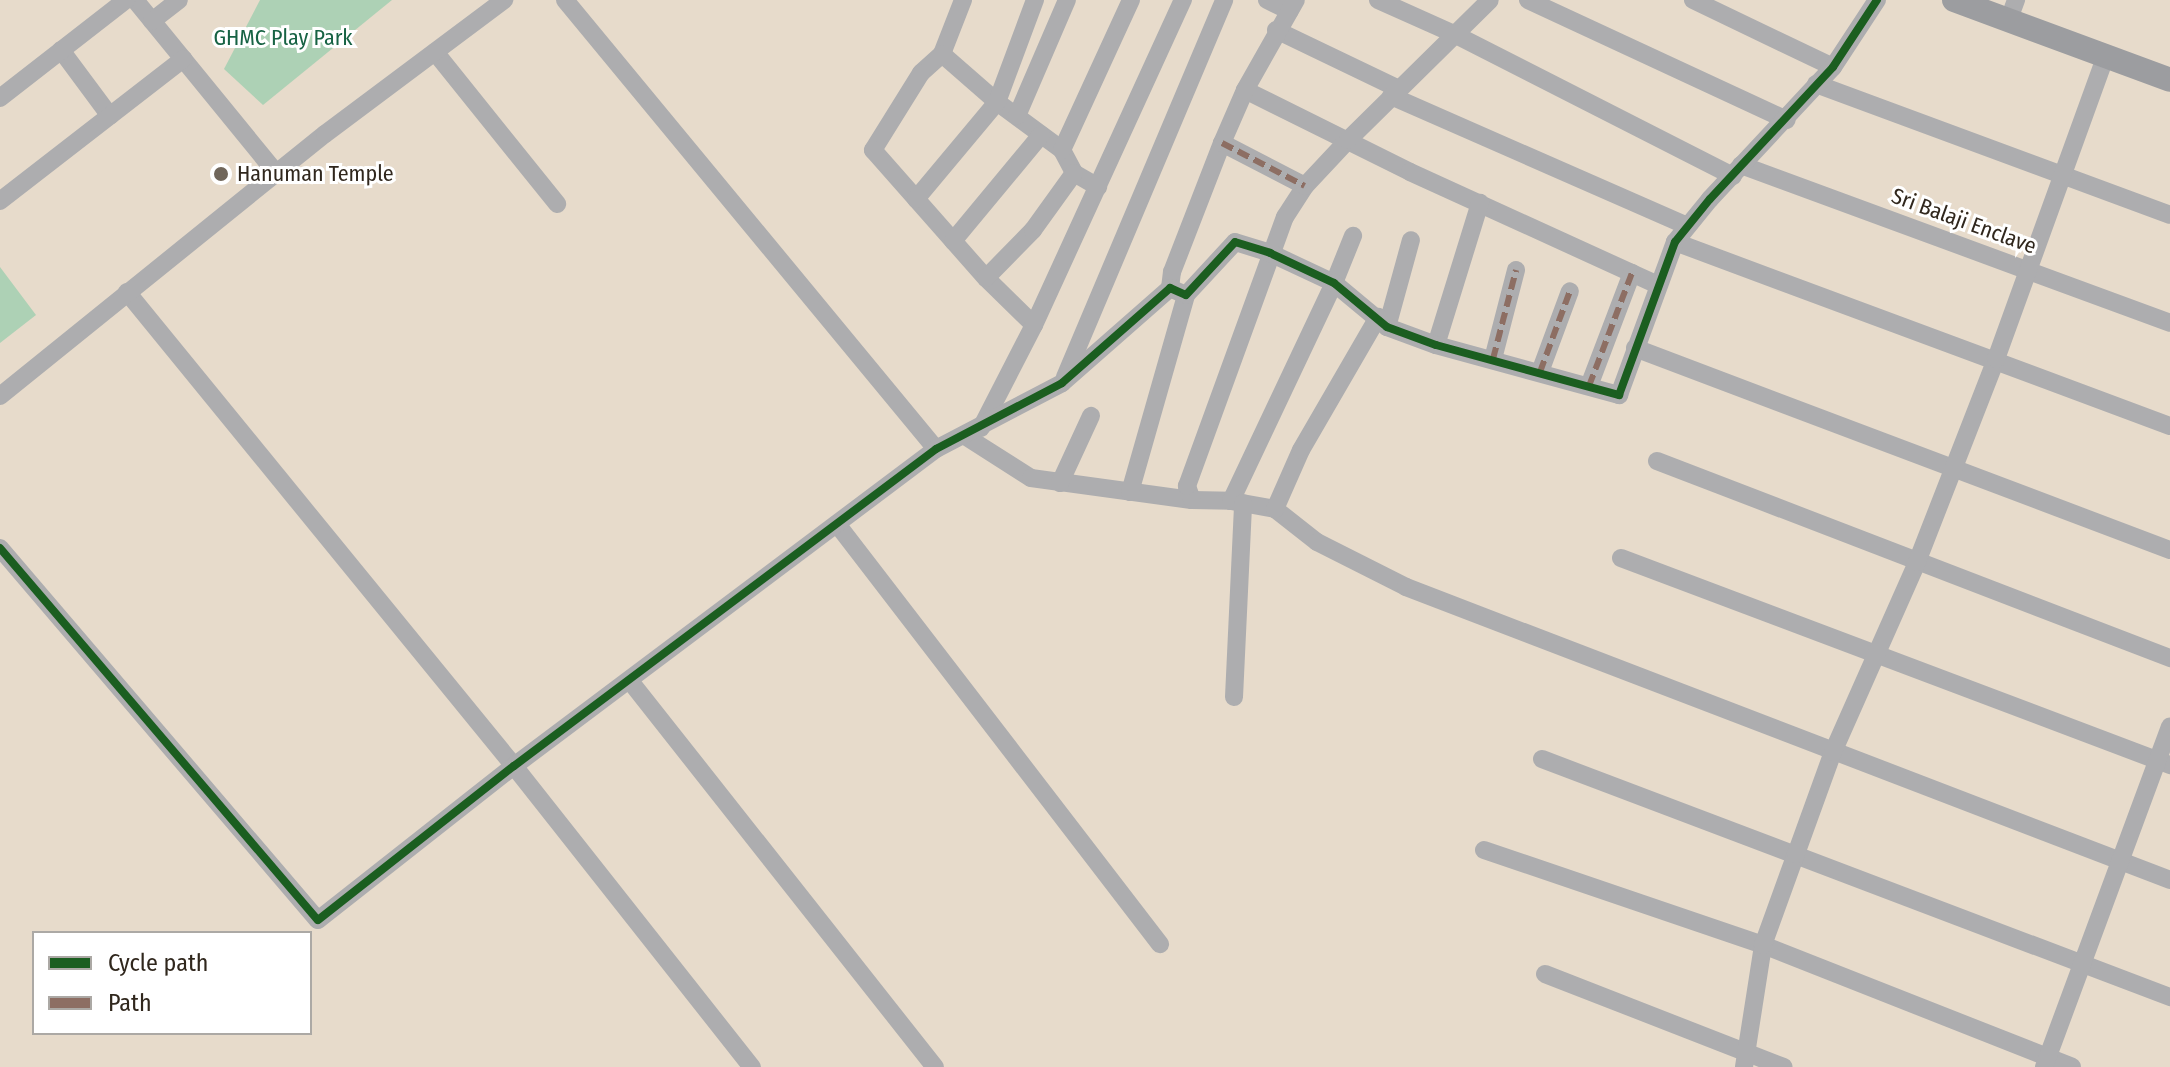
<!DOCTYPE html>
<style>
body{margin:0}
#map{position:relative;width:2170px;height:1067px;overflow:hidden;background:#e7dbcb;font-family:"Fira Sans Condensed",sans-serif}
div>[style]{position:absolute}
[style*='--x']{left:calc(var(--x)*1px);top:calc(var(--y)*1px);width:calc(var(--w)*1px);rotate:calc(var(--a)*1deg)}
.green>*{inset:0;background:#add1b5}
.minor>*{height:18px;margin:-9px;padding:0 9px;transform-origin:9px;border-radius:9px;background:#adadaf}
.major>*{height:24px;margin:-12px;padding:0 12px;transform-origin:12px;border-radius:12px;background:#9c9da0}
.quiet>*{height:6px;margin-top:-3px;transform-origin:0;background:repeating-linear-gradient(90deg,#8d6e63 0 12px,transparent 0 18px)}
.cycleway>*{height:8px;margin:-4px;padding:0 4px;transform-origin:4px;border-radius:4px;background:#1b5e20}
.dots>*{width:22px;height:22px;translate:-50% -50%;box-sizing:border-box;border:4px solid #fff;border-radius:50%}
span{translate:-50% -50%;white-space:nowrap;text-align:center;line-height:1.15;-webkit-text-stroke:6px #fff;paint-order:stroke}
.park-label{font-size:22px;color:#176344}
.poi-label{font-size:22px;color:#30271d}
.left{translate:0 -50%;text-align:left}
.street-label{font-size:22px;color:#30271d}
.legend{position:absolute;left:32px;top:931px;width:280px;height:104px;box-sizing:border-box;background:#fff;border:2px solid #aca9a5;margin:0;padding:10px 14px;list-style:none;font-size:24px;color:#30271d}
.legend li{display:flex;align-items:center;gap:16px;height:40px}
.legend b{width:40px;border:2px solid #aca9a5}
</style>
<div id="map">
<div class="green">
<i style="clip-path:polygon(260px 0,392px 0,263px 105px,224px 69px)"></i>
<i style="clip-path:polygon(0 267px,36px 315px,0 343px)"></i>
</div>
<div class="minor">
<i style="--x:135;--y:0;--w:223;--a:50.8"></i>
<i style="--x:565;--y:0;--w:582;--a:50.43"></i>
<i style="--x:963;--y:0;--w:58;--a:111.3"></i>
<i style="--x:942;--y:54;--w:28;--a:138"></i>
<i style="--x:921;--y:73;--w:91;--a:121.9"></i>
<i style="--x:873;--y:150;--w:171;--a:48.6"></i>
<i style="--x:986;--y:278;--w:67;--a:44.4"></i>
<i style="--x:1267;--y:0;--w:25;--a:26"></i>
<i style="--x:1378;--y:0;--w:83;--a:24.1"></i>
<i style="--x:1454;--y:34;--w:313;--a:27"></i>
<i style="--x:1528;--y:0;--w:285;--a:24.9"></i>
<i style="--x:1693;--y:0;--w:155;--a:25.6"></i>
<i style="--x:2012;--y:11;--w:12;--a:-70"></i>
<i style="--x:152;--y:21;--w:34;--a:-38"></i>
<i style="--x:1276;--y:30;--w:136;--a:25.6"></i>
<i style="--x:61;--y:50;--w:82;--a:53.4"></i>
<i style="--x:435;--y:52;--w:195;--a:51.2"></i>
<i style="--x:942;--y:54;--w:73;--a:41.1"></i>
<i style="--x:997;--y:102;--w:81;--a:36.4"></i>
<i style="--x:1062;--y:150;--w:26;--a:62"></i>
<i style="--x:1074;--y:173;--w:28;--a:30"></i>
<i style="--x:1816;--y:84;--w:377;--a:20.3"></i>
<i style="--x:1245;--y:90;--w:184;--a:26.4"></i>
<i style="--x:1410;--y:172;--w:273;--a:24.5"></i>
<i style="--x:1391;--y:96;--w:323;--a:23.7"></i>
<i style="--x:0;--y:98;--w:160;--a:-37.9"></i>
<i style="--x:1017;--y:116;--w:126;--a:-66.7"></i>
<i style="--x:1222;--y:143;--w:93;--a:27.4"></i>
<i style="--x:1062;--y:150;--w:165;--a:-65.3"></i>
<i style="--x:1741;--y:165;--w:457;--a:20.2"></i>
<i style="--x:916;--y:199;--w:126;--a:-50.1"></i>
<i style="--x:997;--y:102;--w:109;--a:-69.6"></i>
<i style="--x:0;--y:201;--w:232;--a:-37.8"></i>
<i style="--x:953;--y:241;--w:138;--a:-50.3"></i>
<i style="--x:1675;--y:242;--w:528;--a:20.39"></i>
<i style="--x:986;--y:278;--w:67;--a:-45.6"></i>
<i style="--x:1033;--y:230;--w:70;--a:-54.3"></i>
<i style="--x:1170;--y:288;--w:16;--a:-83"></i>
<i style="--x:1172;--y:272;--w:138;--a:-68.8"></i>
<i style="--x:1222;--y:143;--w:58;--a:-66.5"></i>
<i style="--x:1245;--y:90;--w:103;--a:-60.5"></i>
<i style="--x:127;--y:292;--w:612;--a:50.77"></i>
<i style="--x:514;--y:766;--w:384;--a:51.7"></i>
<i style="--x:1387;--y:327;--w:90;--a:-74.6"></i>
<i style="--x:1436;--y:345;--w:149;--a:-72.8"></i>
<i style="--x:1635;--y:348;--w:572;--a:20.69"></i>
<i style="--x:1493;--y:359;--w:92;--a:-75.5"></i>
<i style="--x:1540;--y:372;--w:86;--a:-69.7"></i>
<i style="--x:1065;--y:377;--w:409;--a:-67.1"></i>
<i style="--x:1589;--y:386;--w:121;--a:-69.2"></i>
<i style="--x:0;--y:396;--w:417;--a:-38.9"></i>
<i style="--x:325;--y:134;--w:224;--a:-36.8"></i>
<i style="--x:981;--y:428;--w:116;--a:-62.8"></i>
<i style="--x:1034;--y:325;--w:358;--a:-65.4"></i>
<i style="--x:965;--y:436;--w:78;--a:32.5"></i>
<i style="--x:1031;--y:478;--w:162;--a:7.8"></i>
<i style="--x:1192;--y:500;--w:39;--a:1"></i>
<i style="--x:1231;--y:501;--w:45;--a:10.3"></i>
<i style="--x:1275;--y:509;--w:53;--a:38.2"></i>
<i style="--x:1317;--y:542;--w:100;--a:26.8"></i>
<i style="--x:1406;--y:587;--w:818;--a:20.98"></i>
<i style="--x:1657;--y:461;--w:550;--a:21.01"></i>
<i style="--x:1060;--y:483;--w:74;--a:-65.2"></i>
<i style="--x:1130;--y:492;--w:205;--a:-74.1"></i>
<i style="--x:1192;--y:500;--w:15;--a:-110"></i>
<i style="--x:1187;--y:486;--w:286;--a:-70"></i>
<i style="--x:1285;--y:217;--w:37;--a:-57"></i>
<i style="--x:1305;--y:186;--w:63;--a:-46.9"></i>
<i style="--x:1348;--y:140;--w:199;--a:-44.6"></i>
<i style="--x:1231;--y:501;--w:241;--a:-64.7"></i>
<i style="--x:1334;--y:283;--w:51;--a:-68"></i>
<i style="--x:1275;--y:509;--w:64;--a:-66.2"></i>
<i style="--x:1301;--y:450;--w:154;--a:-59.9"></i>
<i style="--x:837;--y:524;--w:530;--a:52.44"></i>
<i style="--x:0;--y:548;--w:489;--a:49.5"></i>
<i style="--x:318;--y:920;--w:249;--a:-38.2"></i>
<i style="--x:514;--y:766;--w:528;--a:-36.91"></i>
<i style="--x:936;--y:449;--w:142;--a:-27.6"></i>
<i style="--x:1062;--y:383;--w:144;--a:-41.3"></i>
<i style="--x:1170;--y:288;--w:17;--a:24"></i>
<i style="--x:1186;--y:295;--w:72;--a:-47.2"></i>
<i style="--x:1235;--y:242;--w:37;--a:17"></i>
<i style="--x:1270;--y:253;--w:71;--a:25.1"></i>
<i style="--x:1334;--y:283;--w:69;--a:39.7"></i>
<i style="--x:1387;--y:327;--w:52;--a:20.2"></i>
<i style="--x:1436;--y:345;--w:190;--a:15.3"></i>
<i style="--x:1619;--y:395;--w:163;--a:-69.9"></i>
<i style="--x:1675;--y:242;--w:55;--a:-50.9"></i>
<i style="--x:1710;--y:199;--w:180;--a:-47"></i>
<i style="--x:1833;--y:67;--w:80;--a:-56.7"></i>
<i style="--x:1621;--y:558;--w:587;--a:20.66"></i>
<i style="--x:630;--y:681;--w:492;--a:51.7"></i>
<i style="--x:1234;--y:697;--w:194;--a:-87.3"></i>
<i style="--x:1542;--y:759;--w:672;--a:20.76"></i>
<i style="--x:1484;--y:850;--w:295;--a:18.8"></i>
<i style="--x:1763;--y:945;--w:332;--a:21.5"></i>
<i style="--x:1545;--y:974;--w:256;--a:21.3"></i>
<i style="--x:1744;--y:1067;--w:123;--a:-81.1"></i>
<i style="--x:1763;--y:945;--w:97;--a:-70.1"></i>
<i style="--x:1796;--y:854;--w:109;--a:-70.1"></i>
<i style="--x:1833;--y:752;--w:208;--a:-66.1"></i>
<i style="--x:1917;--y:562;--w:218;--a:-68.7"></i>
<i style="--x:1996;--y:359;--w:323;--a:-70.1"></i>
<i style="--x:2044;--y:1067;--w:363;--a:-69.7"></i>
</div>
<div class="major">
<i style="--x:1954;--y:0;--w:230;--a:20.3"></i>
</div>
<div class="quiet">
<i style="--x:1222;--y:143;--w:93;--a:27.4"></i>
<i style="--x:1493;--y:359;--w:92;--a:-75.5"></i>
<i style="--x:1540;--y:372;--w:86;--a:-69.7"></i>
<i style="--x:1589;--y:386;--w:121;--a:-69.2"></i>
</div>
<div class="cycleway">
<i style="--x:0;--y:548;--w:489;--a:49.5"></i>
<i style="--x:318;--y:920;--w:249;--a:-38.2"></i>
<i style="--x:514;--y:766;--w:528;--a:-36.91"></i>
<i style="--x:936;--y:449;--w:142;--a:-27.6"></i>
<i style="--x:1062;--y:383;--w:144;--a:-41.3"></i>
<i style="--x:1170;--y:288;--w:17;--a:24"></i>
<i style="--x:1186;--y:295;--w:72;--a:-47.2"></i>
<i style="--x:1235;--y:242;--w:37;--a:17"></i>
<i style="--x:1270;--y:253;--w:71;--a:25.1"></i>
<i style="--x:1334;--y:283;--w:69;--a:39.7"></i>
<i style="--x:1387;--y:327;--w:52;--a:20.2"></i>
<i style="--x:1436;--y:345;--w:190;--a:15.3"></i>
<i style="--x:1619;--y:395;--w:163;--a:-69.9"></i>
<i style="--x:1675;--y:242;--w:55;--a:-50.9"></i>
<i style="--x:1710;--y:199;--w:180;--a:-47"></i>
<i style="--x:1833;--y:67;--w:80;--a:-56.7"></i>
</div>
<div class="dots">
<i style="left:221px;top:174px;background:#70665a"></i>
</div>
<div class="park-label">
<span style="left:283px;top:38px">GHMC Play Park</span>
</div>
<div class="poi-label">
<span class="left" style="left:237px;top:174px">Hanuman Temple</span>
</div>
<div class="street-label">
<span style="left:1964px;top:221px;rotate:20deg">Sri Balaji Enclave</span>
</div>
<ul class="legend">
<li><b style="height:10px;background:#1b5e20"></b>Cycle path</li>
<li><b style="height:10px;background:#8d6e63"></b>Path</li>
</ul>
</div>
